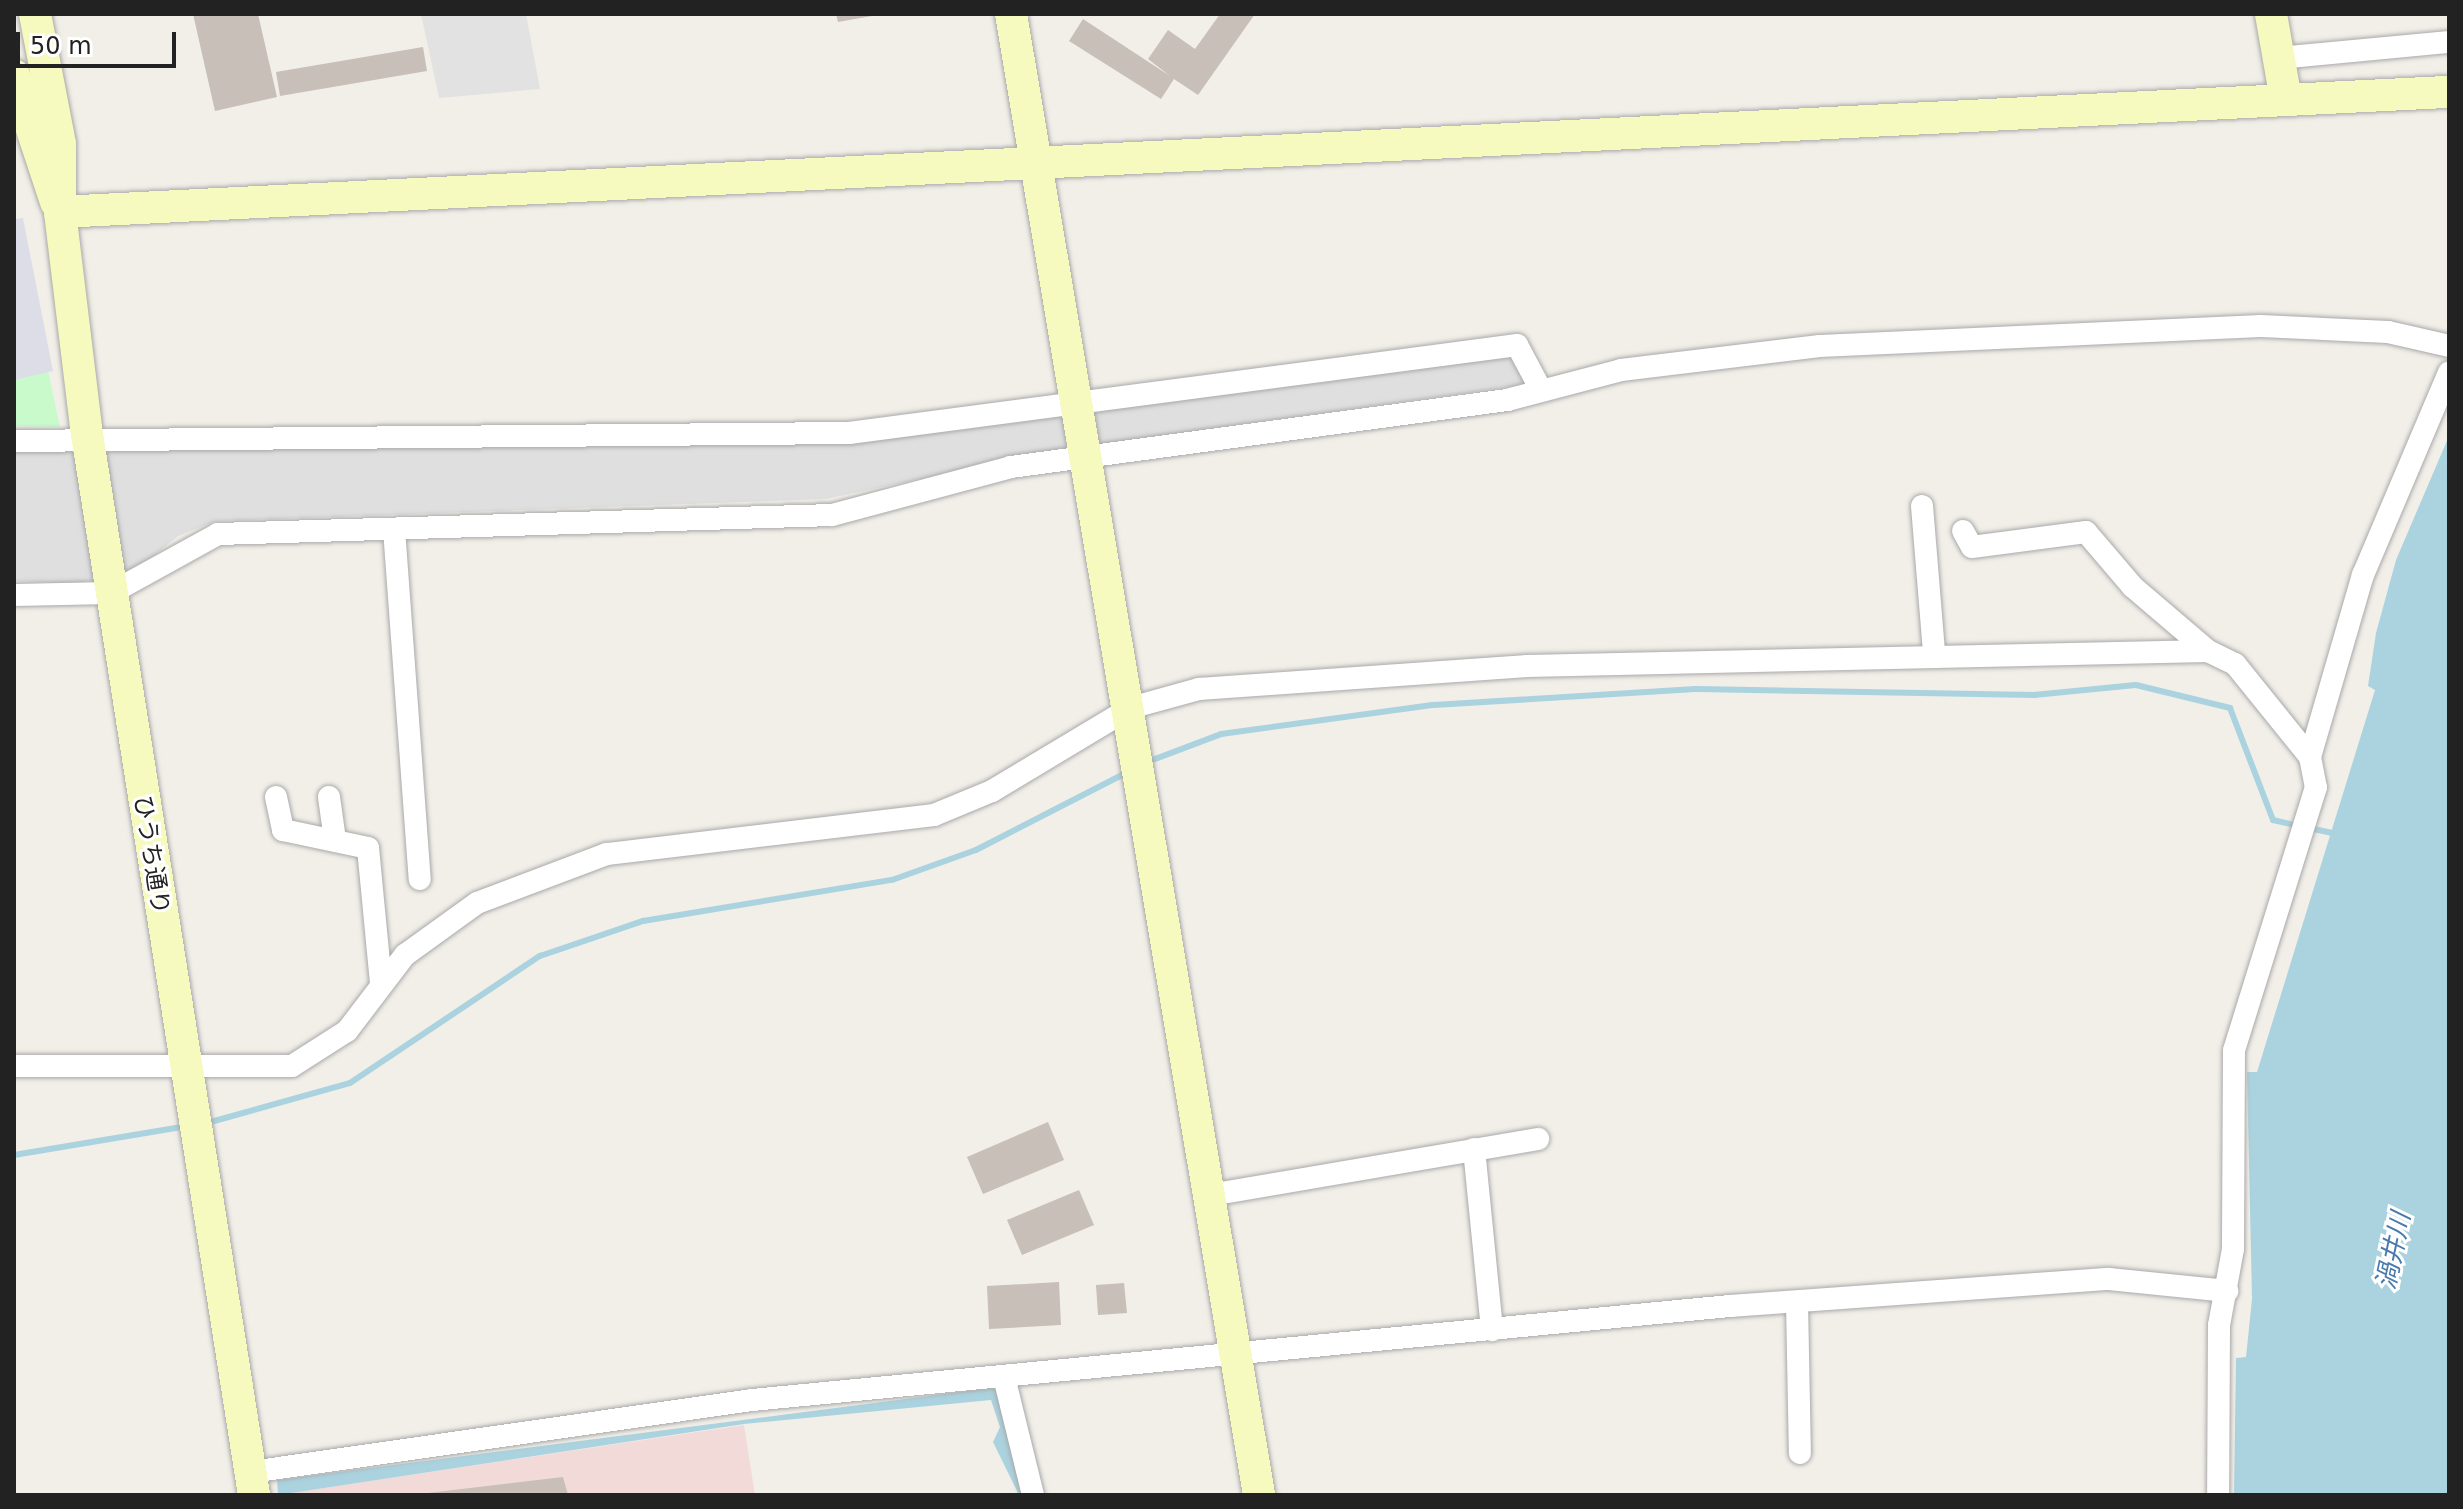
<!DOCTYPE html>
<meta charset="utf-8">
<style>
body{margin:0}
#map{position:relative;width:2463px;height:1509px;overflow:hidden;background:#f2efe9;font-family:"DejaVu Sans","Noto Sans JP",sans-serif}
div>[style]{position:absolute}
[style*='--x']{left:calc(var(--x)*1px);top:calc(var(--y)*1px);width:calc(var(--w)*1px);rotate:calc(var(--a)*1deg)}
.residential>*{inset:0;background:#e0dfdf}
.commercial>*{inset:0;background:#f2dad9}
.park>*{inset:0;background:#c8facc}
.parking>*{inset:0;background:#e2e2e2}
.plaza>*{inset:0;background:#dddde8}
.water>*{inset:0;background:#aad3df}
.stream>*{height:6px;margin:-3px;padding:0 3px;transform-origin:3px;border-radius:3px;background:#aad3df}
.building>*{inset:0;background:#c7bfb8}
.roads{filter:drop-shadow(0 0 2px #a9a9a9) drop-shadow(0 0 2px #a9a9a9)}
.street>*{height:22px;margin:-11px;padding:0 11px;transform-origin:11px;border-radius:11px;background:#fff}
.secondary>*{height:32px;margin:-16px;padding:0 16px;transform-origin:16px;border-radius:16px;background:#f7fabf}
span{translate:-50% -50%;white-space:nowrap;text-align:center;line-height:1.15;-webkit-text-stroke:6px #fff;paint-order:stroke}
.street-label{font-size:24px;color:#222}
.water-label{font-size:26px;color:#4a7aab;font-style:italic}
.frame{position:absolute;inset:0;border:16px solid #222;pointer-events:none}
.scale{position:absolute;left:16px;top:32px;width:160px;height:36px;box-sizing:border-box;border:4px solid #222;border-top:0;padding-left:10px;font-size:24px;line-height:28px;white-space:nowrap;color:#222;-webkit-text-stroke:6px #fff;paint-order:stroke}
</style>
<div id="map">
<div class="residential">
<i style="clip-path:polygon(1514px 346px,1530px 384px,1050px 451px,826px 499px,216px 521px,178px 536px,136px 570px,78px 583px,14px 581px,14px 443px,929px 427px)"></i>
</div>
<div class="commercial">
<i style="clip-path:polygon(744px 1425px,755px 1495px,283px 1495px,283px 1494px)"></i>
</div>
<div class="park">
<i style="clip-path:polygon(14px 210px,60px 427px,14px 426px)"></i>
</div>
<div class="parking">
<i style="clip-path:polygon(421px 14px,526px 14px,540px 89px,439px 98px)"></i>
</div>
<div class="plaza">
<i style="clip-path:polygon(23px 218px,53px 371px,14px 380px,14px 219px)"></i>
</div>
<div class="water">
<i style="clip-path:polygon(2449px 436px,2449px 1495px,2234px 1495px,2236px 1358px,2246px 1357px,2252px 1299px,2247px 1072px,2257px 1072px,2375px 690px,2368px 686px,2376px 633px,2396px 560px)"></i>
<i style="clip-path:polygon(998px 1387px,1026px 1495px,1019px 1495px,993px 1442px,1000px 1427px,991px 1400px,744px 1424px,278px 1495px,277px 1480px)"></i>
</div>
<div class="stream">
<i style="--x:1147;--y:762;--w:79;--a:-20.7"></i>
<i style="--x:1221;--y:734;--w:215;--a:-7.8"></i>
<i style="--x:1434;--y:705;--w:262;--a:-3.5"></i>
<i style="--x:1696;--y:689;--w:338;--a:1"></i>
<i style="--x:2034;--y:695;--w:102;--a:-5.6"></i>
<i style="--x:2136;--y:685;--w:97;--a:13.7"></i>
<i style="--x:2230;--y:708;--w:120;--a:69"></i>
<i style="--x:2273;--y:820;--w:27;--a:13"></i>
<i style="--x:2309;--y:828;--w:25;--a:12"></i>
<i style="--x:207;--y:1123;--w:148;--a:-15.6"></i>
<i style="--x:350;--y:1083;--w:229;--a:-33.8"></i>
<i style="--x:540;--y:956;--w:109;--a:-18.8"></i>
<i style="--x:643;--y:921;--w:252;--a:-9.4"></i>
<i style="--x:892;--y:880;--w:89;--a:-19.7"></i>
<i style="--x:976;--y:850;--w:169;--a:-27.2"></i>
<i style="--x:14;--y:1155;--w:176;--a:-9.5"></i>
</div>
<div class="building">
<i style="clip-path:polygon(193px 14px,258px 14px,277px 97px,215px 111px)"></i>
<i style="clip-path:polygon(836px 14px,872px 14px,872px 16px,838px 22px)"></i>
<i style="clip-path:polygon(1220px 14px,1255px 14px,1198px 95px,1174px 79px,1161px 99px,1069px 41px,1083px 19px,1170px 76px,1148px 59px,1168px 30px,1195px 49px)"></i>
<i style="clip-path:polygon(423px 47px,427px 71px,280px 96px,276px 72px)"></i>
<i style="clip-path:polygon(1048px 1122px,1064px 1160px,983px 1194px,967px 1157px)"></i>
<i style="clip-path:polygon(1079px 1190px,1094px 1225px,1022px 1255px,1007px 1220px)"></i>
<i style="clip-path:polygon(1059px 1282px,1061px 1325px,989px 1329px,987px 1286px)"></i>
<i style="clip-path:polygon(1124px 1283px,1127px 1313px,1098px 1315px,1096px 1285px)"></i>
<i style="clip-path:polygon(563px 1477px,568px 1495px,428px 1495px,428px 1493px)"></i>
</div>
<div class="roads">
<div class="street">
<i style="--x:2279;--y:58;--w:171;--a:-5.4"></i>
<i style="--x:14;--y:441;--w:835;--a:-0.55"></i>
<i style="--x:849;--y:433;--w:674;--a:-7.5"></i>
<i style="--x:1517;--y:345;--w:49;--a:61.9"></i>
<i style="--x:1922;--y:506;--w:147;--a:85.3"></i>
<i style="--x:394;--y:529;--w:351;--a:85.8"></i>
<i style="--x:1963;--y:531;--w:18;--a:61"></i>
<i style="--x:1972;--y:547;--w:115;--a:-7.5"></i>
<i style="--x:2086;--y:532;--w:72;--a:49.5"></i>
<i style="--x:2133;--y:587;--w:99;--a:40.5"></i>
<i style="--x:14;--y:595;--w:97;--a:-1.2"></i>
<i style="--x:111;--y:593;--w:122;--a:-28.9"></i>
<i style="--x:218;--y:534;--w:614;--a:-1.77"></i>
<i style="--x:832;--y:515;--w:185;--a:-15"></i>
<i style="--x:1011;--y:467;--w:501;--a:-7.69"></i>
<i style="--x:1507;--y:400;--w:118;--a:-14.7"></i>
<i style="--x:1621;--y:370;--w:200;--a:-6.9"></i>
<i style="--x:1820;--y:346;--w:441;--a:-2.6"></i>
<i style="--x:2261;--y:326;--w:127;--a:2.7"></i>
<i style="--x:2388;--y:332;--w:63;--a:12.9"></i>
<i style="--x:2310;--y:757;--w:190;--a:-73.8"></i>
<i style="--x:2363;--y:575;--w:220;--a:-67"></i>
<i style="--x:276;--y:797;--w:34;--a:78"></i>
<i style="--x:283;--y:830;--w:87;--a:12"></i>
<i style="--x:368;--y:848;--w:137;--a:84.5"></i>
<i style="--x:329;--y:797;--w:43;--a:82.1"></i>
<i style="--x:14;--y:1066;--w:278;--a:0"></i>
<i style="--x:292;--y:1066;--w:65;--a:-32.5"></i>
<i style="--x:347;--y:1031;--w:96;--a:-52.7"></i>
<i style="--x:405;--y:955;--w:89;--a:-35.8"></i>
<i style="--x:477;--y:903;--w:139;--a:-20.7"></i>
<i style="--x:607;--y:854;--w:329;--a:-6.8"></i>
<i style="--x:934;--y:815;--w:63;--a:-22.5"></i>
<i style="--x:992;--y:791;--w:161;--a:-31"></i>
<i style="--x:1130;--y:708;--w:72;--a:-15.4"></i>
<i style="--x:1199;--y:689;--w:329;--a:-4"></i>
<i style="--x:1527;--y:666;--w:681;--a:-1.26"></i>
<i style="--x:2208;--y:651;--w:30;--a:26"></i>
<i style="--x:2235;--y:664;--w:119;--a:51.1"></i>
<i style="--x:2310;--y:757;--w:31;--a:79"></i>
<i style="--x:2316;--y:787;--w:276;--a:107.3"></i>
<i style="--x:2234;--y:1051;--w:198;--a:90.3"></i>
<i style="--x:2233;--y:1249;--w:77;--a:100.4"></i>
<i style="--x:2219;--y:1325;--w:170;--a:90.3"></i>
<i style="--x:1474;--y:1149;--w:182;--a:84.3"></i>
<i style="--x:1210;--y:1195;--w:333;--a:-9.7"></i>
<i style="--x:1797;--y:1302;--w:151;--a:88.9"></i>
<i style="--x:1004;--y:1377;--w:122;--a:76.2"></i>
<i style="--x:251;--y:1472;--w:506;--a:-8.18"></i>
<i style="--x:752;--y:1400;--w:983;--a:-5.49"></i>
<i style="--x:1730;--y:1306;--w:380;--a:-4.1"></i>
<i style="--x:2109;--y:1279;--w:119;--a:5.8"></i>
</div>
<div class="secondary">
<i style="--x:35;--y:14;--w:132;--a:79.1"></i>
<i style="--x:60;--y:144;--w:68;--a:90"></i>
<i style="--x:60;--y:212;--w:218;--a:83.1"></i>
<i style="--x:86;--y:428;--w:1080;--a:81.05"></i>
<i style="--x:1011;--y:14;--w:1502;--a:80.49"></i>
<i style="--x:2271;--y:14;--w:87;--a:80.1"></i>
<i style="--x:14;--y:75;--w:134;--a:71.7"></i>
<i style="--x:60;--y:212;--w:2392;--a:-2.88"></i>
</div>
</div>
<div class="street-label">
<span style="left:151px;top:855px;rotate:81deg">ひうち通り</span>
</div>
<div class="water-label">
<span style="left:2394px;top:1251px;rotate:-78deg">渦井川</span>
</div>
<div class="frame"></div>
<div class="scale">50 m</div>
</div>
